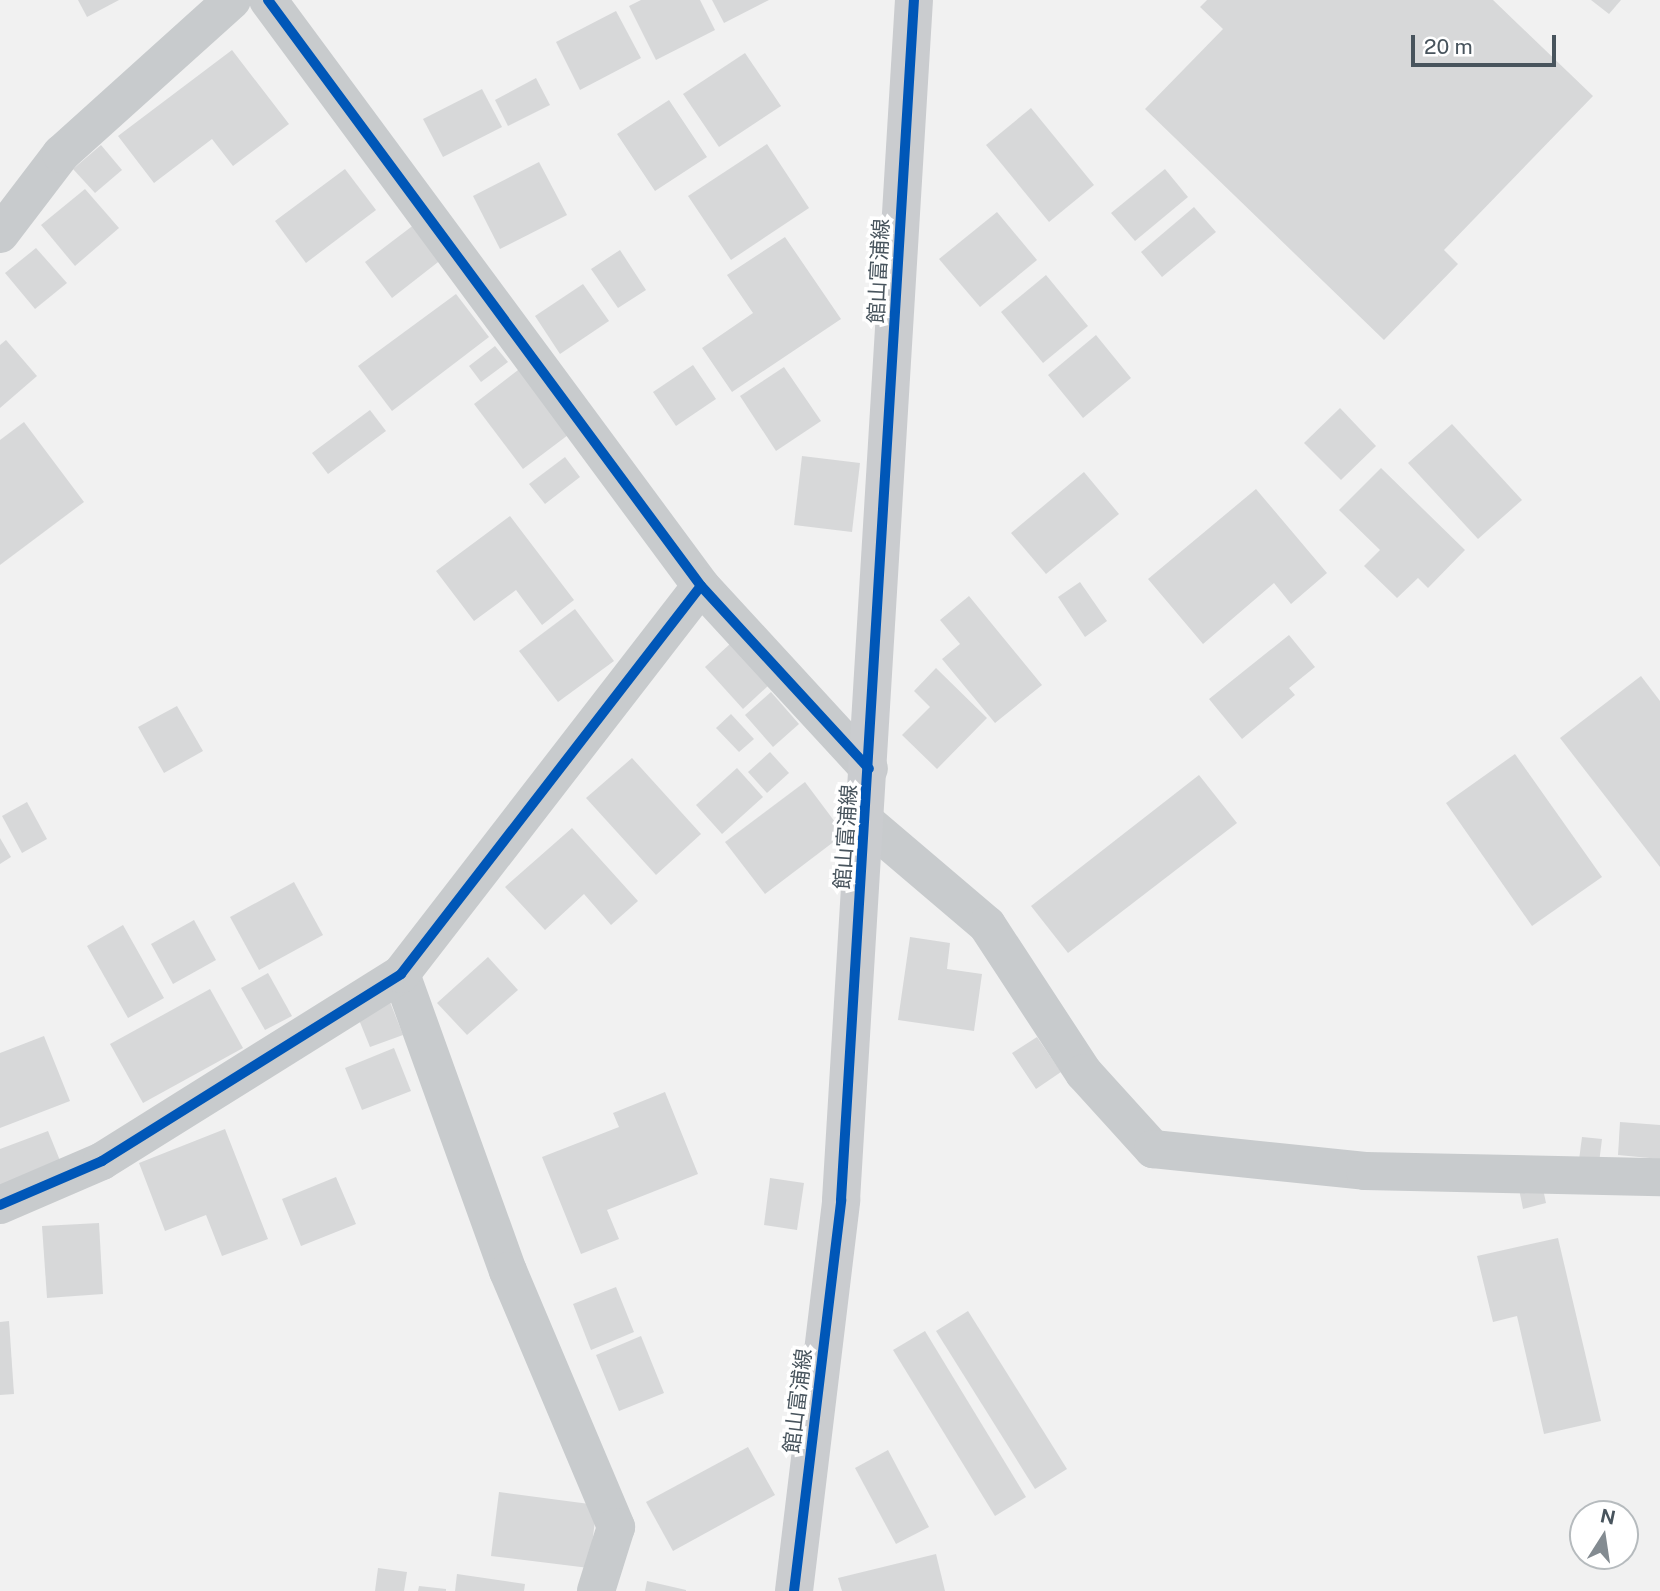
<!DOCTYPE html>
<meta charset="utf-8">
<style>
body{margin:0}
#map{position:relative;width:1660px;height:1591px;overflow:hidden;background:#f1f1f1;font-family:"Public Sans","Noto Sans JP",sans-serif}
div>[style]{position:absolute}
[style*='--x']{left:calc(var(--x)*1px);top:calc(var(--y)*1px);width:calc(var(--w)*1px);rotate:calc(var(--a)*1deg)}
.building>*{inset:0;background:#d7d8d9}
.minor>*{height:38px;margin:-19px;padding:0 19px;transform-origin:19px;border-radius:19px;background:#c8cbcd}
.tertiary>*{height:38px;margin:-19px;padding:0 19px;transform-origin:19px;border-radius:19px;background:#c8cbcd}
.secondary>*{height:38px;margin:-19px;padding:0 19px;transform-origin:19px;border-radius:19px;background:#cacccf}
.cycleway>*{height:10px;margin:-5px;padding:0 5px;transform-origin:5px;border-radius:5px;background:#0057b8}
span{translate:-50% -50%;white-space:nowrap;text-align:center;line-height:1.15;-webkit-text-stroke:7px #fff;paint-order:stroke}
.street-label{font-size:21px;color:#48545d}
.north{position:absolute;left:1569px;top:1500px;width:70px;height:70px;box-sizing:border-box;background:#fff;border:2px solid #b6bbbe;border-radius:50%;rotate:12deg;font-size:19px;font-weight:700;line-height:28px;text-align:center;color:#48545d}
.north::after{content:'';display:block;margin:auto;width:24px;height:32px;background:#838b91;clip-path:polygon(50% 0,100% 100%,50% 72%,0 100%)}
.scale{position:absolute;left:1411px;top:35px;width:145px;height:32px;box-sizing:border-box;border:4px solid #48545d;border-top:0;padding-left:9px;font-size:21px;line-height:24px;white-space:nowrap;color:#48545d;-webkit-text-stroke:5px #fff;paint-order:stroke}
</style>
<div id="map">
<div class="building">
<i style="clip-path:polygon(78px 0,119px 0,87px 17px)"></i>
<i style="clip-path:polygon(641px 0,700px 0,715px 30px,656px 60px,629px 6px)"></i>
<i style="clip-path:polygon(712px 0,769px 0,724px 23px)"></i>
<i style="clip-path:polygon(1207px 0,1493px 0,1593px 96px,1444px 250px,1458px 264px,1384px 340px,1145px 109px,1223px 29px,1200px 7px)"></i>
<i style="clip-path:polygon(1591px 0,1621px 0,1609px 14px)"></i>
<i style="clip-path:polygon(616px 11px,641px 58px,580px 90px,556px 42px)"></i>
<i style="clip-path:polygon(232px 50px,289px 124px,233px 166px,212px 139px,154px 183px,118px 136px)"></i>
<i style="clip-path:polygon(745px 53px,781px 106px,719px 147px,683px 94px)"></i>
<i style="clip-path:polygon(536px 78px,550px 105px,508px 126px,495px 100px)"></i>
<i style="clip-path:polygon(482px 89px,502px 127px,443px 157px,423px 119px)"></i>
<i style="clip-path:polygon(669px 100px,707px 157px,655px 191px,617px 134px)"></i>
<i style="clip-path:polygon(1031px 108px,1094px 185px,1049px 222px,986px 145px)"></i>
<i style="clip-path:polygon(767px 144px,809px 208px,731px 260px,688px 196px)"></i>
<i style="clip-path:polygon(101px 145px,122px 170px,95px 193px,73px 169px)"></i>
<i style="clip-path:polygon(539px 162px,567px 215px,500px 249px,473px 196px)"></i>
<i style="clip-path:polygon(345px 169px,376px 210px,306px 263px,275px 221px)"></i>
<i style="clip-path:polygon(1165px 169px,1188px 197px,1135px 241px,1111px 213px)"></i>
<i style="clip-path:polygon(85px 189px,119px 228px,75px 266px,41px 225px)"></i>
<i style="clip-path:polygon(1194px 207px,1216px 232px,1162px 277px,1141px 252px)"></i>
<i style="clip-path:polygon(997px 212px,1037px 260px,980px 307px,939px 259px)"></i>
<i style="clip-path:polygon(415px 224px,442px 259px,392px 298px,365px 262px)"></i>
<i style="clip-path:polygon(785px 237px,841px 319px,732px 392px,702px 348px,753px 313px,727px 275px)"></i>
<i style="clip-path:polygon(36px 248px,67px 283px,35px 309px,5px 273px)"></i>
<i style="clip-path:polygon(620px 250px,646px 290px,618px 308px,591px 269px)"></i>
<i style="clip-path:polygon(1046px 275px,1088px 326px,1043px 363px,1001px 312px)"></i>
<i style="clip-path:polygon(583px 284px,609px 321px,560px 354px,535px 316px)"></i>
<i style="clip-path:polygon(456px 294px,489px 337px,392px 411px,358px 366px)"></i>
<i style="clip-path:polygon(1096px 335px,1131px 378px,1083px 418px,1048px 375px)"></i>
<i style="clip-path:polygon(6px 340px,37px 376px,0 408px,0 345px)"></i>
<i style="clip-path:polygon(495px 346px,508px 362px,481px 382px,469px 366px)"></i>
<i style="clip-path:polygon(693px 365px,716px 399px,676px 426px,653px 392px)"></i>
<i style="clip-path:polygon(522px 367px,572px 432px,523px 469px,474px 404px)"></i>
<i style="clip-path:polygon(784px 367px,821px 421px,776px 451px,740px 396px)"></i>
<i style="clip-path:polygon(1340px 408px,1376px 446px,1341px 480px,1304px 443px)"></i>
<i style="clip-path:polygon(370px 410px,386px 431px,328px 474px,312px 453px)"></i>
<i style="clip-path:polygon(24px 422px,84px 502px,0 565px,0 440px)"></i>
<i style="clip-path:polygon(1452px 424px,1522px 500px,1478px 539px,1408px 463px)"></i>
<i style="clip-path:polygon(802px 456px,860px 463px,852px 532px,794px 525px)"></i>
<i style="clip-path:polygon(565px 457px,580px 477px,545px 504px,529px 484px)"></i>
<i style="clip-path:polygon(1381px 468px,1465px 550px,1428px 588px,1418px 578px,1397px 598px,1364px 566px,1380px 550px,1339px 510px)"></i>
<i style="clip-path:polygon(1084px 472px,1119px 514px,1046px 574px,1011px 533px)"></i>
<i style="clip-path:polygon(1256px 489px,1327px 573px,1291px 604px,1274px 583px,1203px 644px,1148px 579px)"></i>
<i style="clip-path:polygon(510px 516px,574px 600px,542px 625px,516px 590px,474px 621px,436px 571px)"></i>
<i style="clip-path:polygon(1080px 582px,1107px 621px,1085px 637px,1058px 597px)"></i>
<i style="clip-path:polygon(969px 596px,1042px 685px,995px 723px,942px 659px,960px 644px,940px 620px)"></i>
<i style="clip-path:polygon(575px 609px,614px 661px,558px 702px,519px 651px)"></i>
<i style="clip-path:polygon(1289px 635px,1315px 667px,1289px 688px,1295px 695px,1242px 739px,1209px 699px)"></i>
<i style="clip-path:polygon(731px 643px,769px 685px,743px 709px,705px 667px)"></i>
<i style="clip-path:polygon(936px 668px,987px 718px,937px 769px,902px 735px,930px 707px,914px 691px)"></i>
<i style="clip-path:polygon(1641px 676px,1660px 701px,1660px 867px,1560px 738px)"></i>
<i style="clip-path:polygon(771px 692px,799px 724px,773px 747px,745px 715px)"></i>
<i style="clip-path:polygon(177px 706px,203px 751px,164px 773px,138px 727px)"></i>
<i style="clip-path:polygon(731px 714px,754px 739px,739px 752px,716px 728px)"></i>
<i style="clip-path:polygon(770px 752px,789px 773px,767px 793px,748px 772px)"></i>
<i style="clip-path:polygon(1515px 754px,1602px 877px,1532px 926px,1446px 803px)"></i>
<i style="clip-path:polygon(632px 758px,701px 834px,656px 875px,586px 798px)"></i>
<i style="clip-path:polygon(737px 768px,763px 797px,722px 834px,696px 805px)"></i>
<i style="clip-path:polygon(1199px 775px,1237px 823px,1068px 953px,1031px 906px)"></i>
<i style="clip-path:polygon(805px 782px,844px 834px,765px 894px,725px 842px)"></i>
<i style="clip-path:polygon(27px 802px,47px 839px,22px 853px,2px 816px)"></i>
<i style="clip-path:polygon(572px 828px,638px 901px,611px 925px,584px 894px,545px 930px,505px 887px)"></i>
<i style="clip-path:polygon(0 838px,11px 857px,0 864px)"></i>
<i style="clip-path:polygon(294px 882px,323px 935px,259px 970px,230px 917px)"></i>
<i style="clip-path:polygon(194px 920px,216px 960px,173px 984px,151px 944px)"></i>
<i style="clip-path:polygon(123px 925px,164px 998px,128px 1018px,87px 946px)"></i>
<i style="clip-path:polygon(910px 937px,950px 943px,947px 969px,982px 974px,974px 1031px,898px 1020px)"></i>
<i style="clip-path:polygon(488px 957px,518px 990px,467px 1035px,437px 1003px)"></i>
<i style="clip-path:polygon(268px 973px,292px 1016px,265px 1030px,241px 988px)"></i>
<i style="clip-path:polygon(210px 989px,243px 1048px,143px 1103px,110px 1044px)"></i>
<i style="clip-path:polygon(390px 1002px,403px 1035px,370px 1047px,357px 1015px)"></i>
<i style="clip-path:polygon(44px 1036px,70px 1101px,0 1128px,0 1053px)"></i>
<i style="clip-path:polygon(1037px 1037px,1061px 1072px,1036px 1089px,1012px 1053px)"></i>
<i style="clip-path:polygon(394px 1048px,411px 1091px,362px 1110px,345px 1068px)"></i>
<i style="clip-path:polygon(665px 1092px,698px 1174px,607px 1210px,619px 1239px,581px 1254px,542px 1157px,619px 1127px,613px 1113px)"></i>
<i style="clip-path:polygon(1620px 1122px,1660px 1125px,1660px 1159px,1618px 1155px)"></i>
<i style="clip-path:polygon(225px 1129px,268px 1239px,222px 1256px,206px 1215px,165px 1231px,139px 1163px)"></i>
<i style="clip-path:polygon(48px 1131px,63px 1168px,0 1193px,0 1149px)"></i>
<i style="clip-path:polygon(1582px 1137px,1602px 1139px,1599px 1163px,1579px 1160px)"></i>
<i style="clip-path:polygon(336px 1177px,356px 1224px,301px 1246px,282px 1199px)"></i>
<i style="clip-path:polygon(770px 1178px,804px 1183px,797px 1230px,764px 1225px)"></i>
<i style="clip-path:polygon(1542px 1184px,1546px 1203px,1523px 1209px,1519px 1189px)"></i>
<i style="clip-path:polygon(99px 1223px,103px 1294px,47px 1298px,42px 1226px)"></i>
<i style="clip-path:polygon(1558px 1238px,1601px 1421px,1544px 1434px,1517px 1316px,1493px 1322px,1477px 1256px)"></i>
<i style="clip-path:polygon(616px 1287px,634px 1332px,591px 1350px,573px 1304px)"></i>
<i style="clip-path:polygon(968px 1311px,1067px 1469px,1035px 1489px,936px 1331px)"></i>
<i style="clip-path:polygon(9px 1321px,14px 1394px,0 1395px,0 1322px)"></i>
<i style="clip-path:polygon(925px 1331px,1026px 1497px,995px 1516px,893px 1350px)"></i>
<i style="clip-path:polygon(641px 1336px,664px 1393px,619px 1411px,596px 1355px)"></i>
<i style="clip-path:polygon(748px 1447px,775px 1495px,673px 1551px,646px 1502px)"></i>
<i style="clip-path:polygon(888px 1450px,929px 1527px,896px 1544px,855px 1468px)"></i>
<i style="clip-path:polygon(499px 1492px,597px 1505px,589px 1568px,491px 1556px)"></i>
<i style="clip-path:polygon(936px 1554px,945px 1591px,842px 1591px,838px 1578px)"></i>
<i style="clip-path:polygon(378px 1568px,407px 1572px,404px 1591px,375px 1591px)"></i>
<i style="clip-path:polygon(457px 1574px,525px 1584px,524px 1591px,455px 1591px)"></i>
<i style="clip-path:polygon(647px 1581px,686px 1590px,686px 1591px,645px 1591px)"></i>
<i style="clip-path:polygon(419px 1586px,446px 1589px,446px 1591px,418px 1591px)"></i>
</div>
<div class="minor">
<i style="--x:268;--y:0;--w:729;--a:53.54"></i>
<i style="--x:701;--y:586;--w:248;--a:47.4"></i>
<i style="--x:866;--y:822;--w:159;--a:40.4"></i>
<i style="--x:987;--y:925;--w:177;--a:56.8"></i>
<i style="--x:1084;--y:1073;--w:103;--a:47.8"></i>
<i style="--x:1153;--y:1149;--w:213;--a:5.9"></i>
<i style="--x:1365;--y:1171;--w:295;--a:1.2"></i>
<i style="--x:401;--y:974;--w:316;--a:70.2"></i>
<i style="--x:508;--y:1271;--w:278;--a:67.1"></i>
<i style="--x:616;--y:1527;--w:67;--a:107.4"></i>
<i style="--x:0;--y:1205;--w:111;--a:-23.3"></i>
<i style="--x:102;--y:1161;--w:353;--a:-32"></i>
<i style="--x:401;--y:974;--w:490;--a:-52.3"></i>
</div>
<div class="tertiary">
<i style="--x:0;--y:234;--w:101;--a:-52.7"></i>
<i style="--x:61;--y:154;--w:230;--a:-42"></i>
</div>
<div class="secondary">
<i style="--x:794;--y:1591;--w:394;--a:-83.1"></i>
<i style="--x:841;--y:1200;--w:1202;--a:-86.52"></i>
</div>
<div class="cycleway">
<i style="--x:268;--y:0;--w:729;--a:53.54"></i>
<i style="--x:701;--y:586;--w:248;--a:47.4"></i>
<i style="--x:0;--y:1205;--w:111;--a:-23.3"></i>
<i style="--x:102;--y:1161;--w:353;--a:-32"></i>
<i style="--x:401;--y:974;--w:490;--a:-52.3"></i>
<i style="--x:794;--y:1591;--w:394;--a:-83.1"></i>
<i style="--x:841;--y:1200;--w:1202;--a:-86.52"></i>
</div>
<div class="street-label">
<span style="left:879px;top:271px;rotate:-87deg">館山富浦線</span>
<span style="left:846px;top:837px;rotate:-86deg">館山富浦線</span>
<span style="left:798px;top:1401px;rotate:-83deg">館山富浦線</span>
</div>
<div class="north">N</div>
<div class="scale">20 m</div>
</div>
